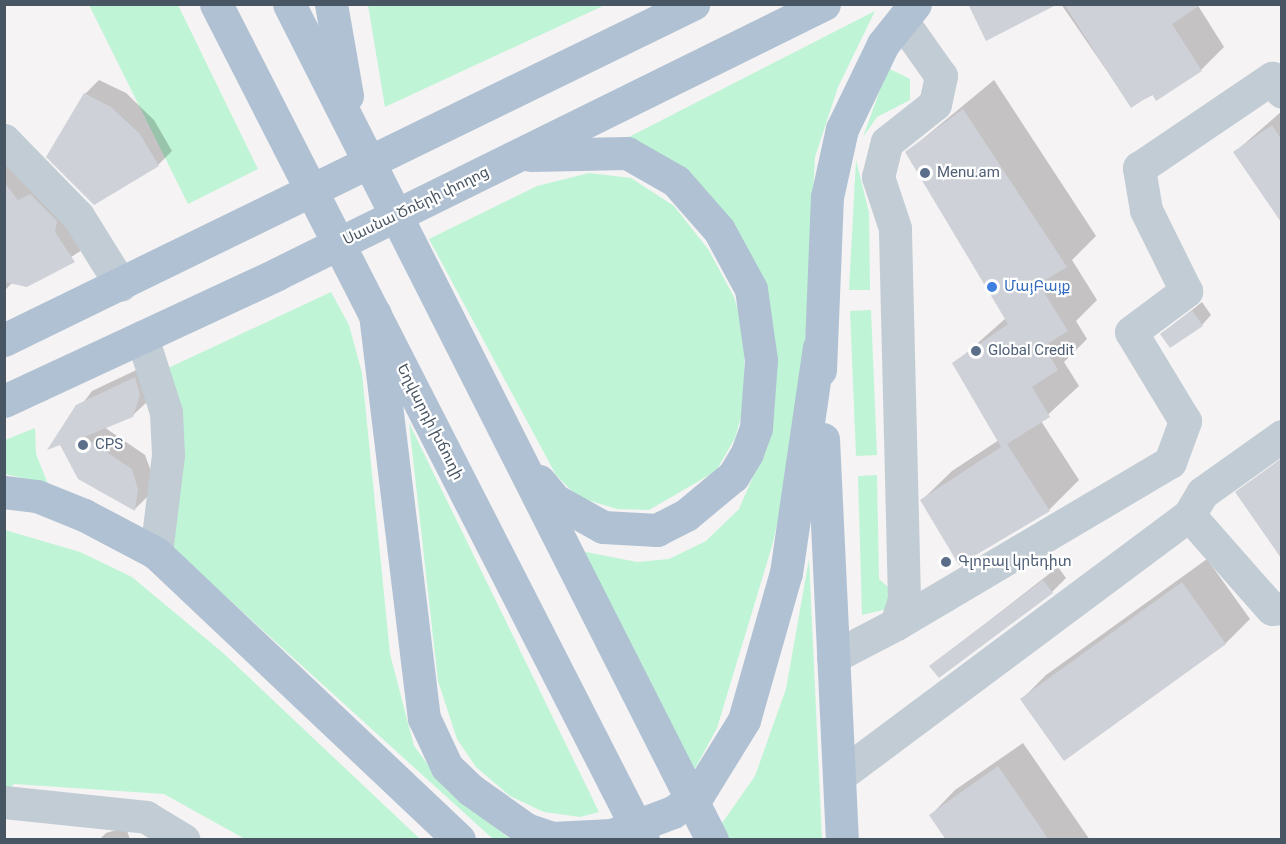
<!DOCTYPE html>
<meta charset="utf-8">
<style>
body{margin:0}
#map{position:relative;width:1286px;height:844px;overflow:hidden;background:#f5f3f3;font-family:Roboto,"Noto Sans Armenian",sans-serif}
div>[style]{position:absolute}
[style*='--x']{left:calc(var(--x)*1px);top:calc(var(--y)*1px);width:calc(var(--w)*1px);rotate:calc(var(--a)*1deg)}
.green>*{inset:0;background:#bff5d6}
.shadow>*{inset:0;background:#0003}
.building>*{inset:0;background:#ced1d8}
.minor>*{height:33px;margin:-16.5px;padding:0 16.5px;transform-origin:16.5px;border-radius:16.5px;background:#c2ccd5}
.major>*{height:33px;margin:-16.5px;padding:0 16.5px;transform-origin:16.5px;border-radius:16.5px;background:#b0c1d3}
.dots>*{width:16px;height:16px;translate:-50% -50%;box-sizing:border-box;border:3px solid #fff;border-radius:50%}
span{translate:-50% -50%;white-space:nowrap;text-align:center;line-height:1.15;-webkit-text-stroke:4.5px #fff;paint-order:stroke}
.service-label{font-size:15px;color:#4e5e75}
.left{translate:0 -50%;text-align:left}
.street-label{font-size:15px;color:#485563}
.shop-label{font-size:15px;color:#366cbe}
.frame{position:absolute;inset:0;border:6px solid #485563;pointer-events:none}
</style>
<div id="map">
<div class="green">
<i style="clip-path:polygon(89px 5px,178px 5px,258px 169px,188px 204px)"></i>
<i style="clip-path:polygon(368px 5px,368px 4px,605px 5px,385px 107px)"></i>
<i style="clip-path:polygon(875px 11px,838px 87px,815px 157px,805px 346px,788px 477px,772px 546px,717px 728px,691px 776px,581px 551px,637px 562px,669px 559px,706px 541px,739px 509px,771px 435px,776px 359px,766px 297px,625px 139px)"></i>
<i style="clip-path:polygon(888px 68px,910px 79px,910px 100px,877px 117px,863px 137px)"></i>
<i style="clip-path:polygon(856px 160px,869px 213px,870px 290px,849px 290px)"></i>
<i style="clip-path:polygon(589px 173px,631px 178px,674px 206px,708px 249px,734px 297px,745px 336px,743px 410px,735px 438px,716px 471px,649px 510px,617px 509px,578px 497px,556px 475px,429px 239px,537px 186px)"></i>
<i style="clip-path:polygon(331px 292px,349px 325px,362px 373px,390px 654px,414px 746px,447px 790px,510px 839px,493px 839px,169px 545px,153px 375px)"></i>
<i style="clip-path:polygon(871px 310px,877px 455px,856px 456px,850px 311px)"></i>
<i style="clip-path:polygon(409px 423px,599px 812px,580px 817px,544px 812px,510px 796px,476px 767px,457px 739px,438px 681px)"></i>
<i style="clip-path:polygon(35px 428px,36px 454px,48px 484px,5px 474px,5px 440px)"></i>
<i style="clip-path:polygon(877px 475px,879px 579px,889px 588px,887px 609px,862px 615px,858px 476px)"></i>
<i style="clip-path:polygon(5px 530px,80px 552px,132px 577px,222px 652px,420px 839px,245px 839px,164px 794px,14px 784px,5px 793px)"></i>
<i style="clip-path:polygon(809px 559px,822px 839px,728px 839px,720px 826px,755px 776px,786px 689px)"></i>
</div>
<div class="shadow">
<i style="clip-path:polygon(1061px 4px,1197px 4px,1224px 47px,1201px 70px,1131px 106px)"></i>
<i style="clip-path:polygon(99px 80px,126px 93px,154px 120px,172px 151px,158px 165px,85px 94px)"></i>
<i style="clip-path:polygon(994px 80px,1096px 236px,1072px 260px,1097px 300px,1076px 321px,1087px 339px,1064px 362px,1079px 386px,1041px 421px,1079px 480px,1049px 510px,960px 563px,922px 500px,952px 471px,999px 440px,954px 364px,1006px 318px,907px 152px)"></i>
<i style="clip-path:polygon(1282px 111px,1282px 219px,1235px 152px)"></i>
<i style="clip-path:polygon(4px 163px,88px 246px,27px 286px,13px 282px,4px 291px)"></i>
<i style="clip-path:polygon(1202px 302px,1211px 315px,1202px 325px,1162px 334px)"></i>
<i style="clip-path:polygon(149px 364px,147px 402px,132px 416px,104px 427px,145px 455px,152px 474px,149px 495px,135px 509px,61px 443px,50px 447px,92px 391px)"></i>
<i style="clip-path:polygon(1282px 458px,1282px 555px,1237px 492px)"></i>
<i style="clip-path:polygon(1207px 559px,1250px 619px,1226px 643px,1065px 759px,1022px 699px,1046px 675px)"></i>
<i style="clip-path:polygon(1058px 567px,1066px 578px,1052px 592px,931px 666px)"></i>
<i style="clip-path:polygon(1023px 743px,1090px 840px,948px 840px,931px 815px,955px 790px)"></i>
<i style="clip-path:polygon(126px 827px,130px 840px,99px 840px,106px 833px)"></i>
</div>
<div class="building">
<i style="clip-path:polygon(968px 4px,1058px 4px,986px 41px)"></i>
<i style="clip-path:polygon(1064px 4px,1202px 4px,1172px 24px,1202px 71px,1156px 101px,1152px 94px,1131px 108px)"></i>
<i style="clip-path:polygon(84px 93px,111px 107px,140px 134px,159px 166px,94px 205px,46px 157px)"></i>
<i style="clip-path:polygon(963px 109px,1067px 267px,1039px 284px,1068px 331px,1044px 346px,1058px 370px,1032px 387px,1050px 417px,1007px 444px,1050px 511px,959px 565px,920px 500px,1001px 447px,952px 363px,1008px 324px,905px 152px)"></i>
<i style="clip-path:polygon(1272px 125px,1281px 139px,1281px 222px,1233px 152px)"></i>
<i style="clip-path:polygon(4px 182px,18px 200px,30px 194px,57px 221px,55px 232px,75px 262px,27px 287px,4px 282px)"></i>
<i style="clip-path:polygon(1192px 310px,1203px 326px,1170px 348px,1160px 334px)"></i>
<i style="clip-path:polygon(135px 377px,140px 395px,133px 417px,84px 437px,132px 469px,138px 489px,135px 511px,78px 479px,60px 445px,47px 450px,76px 405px)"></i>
<i style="clip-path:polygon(1281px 459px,1281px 558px,1235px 492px)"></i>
<i style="clip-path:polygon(1043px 580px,1053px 593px,939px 678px,929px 666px)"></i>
<i style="clip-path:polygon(1182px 582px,1226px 644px,1064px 761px,1020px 699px)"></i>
<i style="clip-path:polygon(998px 766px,1049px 840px,946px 840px,929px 815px)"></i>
</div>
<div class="minor">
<i style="--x:4;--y:140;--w:106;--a:45.8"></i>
<i style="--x:78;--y:216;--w:81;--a:58.1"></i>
<i style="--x:142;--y:337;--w:79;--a:72.3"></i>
<i style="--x:166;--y:412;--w:43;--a:87.3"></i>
<i style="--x:168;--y:455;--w:99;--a:97"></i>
<i style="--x:1189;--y:515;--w:125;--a:48.6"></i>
<i style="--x:1272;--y:609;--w:10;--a:-6"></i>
<i style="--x:896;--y:624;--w:318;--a:-30.6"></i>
<i style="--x:1170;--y:462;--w:44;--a:-69.9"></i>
<i style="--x:1185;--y:421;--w:104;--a:-121.2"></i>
<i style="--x:1131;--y:332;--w:69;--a:-36.7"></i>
<i style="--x:1186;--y:291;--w:90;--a:-116.3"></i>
<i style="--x:1146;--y:210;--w:43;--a:-99.5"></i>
<i style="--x:1139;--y:168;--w:161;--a:-34.1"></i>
<i style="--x:1272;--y:78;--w:17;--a:54"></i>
<i style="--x:833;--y:657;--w:71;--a:-27.6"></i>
<i style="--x:896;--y:624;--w:25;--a:-72"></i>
<i style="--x:904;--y:600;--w:372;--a:-91.4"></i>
<i style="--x:895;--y:228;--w:54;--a:-108.4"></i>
<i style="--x:878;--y:177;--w:36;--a:-76"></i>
<i style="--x:887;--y:142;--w:61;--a:-38.4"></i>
<i style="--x:935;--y:104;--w:29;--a:-78"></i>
<i style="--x:941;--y:76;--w:67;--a:-125.3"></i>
<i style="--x:839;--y:776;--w:437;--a:-36.7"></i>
<i style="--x:1189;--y:515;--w:26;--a:-59"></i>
<i style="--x:1202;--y:493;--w:98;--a:-35.5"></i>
<i style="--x:4;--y:802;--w:143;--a:6"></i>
<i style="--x:146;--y:817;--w:44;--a:31.2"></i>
</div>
<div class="major">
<i style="--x:216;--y:4;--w:939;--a:62.94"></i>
<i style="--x:289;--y:4;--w:937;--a:63.16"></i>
<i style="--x:331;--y:4;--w:93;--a:80.1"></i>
<i style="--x:530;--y:155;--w:97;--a:-1.2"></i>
<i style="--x:627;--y:153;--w:56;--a:29.7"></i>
<i style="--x:676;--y:181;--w:65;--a:48.7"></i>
<i style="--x:719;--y:230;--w:67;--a:61.5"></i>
<i style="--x:751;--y:289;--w:72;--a:82"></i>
<i style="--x:761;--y:360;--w:68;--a:94.2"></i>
<i style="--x:756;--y:428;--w:27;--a:110"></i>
<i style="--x:747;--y:453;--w:27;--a:121"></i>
<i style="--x:733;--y:476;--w:61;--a:140.3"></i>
<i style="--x:686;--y:515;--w:33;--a:153"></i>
<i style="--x:657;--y:530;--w:54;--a:-176.8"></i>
<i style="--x:603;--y:527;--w:55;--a:-150.6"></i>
<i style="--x:555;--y:500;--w:25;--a:-130"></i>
<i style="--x:375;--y:314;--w:407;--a:83.1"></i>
<i style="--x:424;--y:718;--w:54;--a:64.9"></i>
<i style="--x:447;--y:767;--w:33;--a:44"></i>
<i style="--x:471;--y:790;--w:67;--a:35.3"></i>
<i style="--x:526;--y:829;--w:28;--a:19"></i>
<i style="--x:552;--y:838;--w:60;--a:-2.9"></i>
<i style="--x:612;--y:835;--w:65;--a:-20.7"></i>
<i style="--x:673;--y:812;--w:32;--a:-36"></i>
<i style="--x:699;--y:793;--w:86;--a:-58.3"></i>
<i style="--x:744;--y:720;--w:153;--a:-74.1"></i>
<i style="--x:786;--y:573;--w:228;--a:-81.7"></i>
<i style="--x:4;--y:340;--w:767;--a:-26"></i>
<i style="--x:820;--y:370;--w:173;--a:-87.7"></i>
<i style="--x:827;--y:197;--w:70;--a:-77.6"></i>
<i style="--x:842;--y:129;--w:94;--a:-64.2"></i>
<i style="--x:883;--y:44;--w:51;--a:-51.3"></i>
<i style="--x:4;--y:401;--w:301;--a:-24.9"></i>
<i style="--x:277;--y:274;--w:610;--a:-26.27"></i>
<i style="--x:823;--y:439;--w:401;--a:87.3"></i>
<i style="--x:4;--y:492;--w:33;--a:7"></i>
<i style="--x:37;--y:496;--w:51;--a:22"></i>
<i style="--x:84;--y:515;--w:81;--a:27.8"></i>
<i style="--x:156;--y:553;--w:417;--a:43.4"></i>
</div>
<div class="dots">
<i style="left:925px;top:173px;background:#5c6f8a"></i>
<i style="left:992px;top:287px;background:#3f7fe0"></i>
<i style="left:976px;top:351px;background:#5c6f8a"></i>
<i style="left:83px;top:445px;background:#5c6f8a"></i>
<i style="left:946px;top:562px;background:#5c6f8a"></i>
</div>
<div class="service-label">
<span class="left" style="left:937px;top:173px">Menu.am</span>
<span class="left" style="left:988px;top:351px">Global Credit</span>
<span class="left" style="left:95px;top:445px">CPS</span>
<span class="left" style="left:958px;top:562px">Գլոբալ կրեդիտ</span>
</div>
<div class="street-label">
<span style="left:416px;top:206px;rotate:-26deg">Սասնա Ծռերի փողոց</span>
<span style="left:430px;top:422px;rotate:63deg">Եղվարդի խճուղի</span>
</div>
<div class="shop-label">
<span class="left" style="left:1004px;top:287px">ՄայԲայք</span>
</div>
<div class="frame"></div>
</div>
